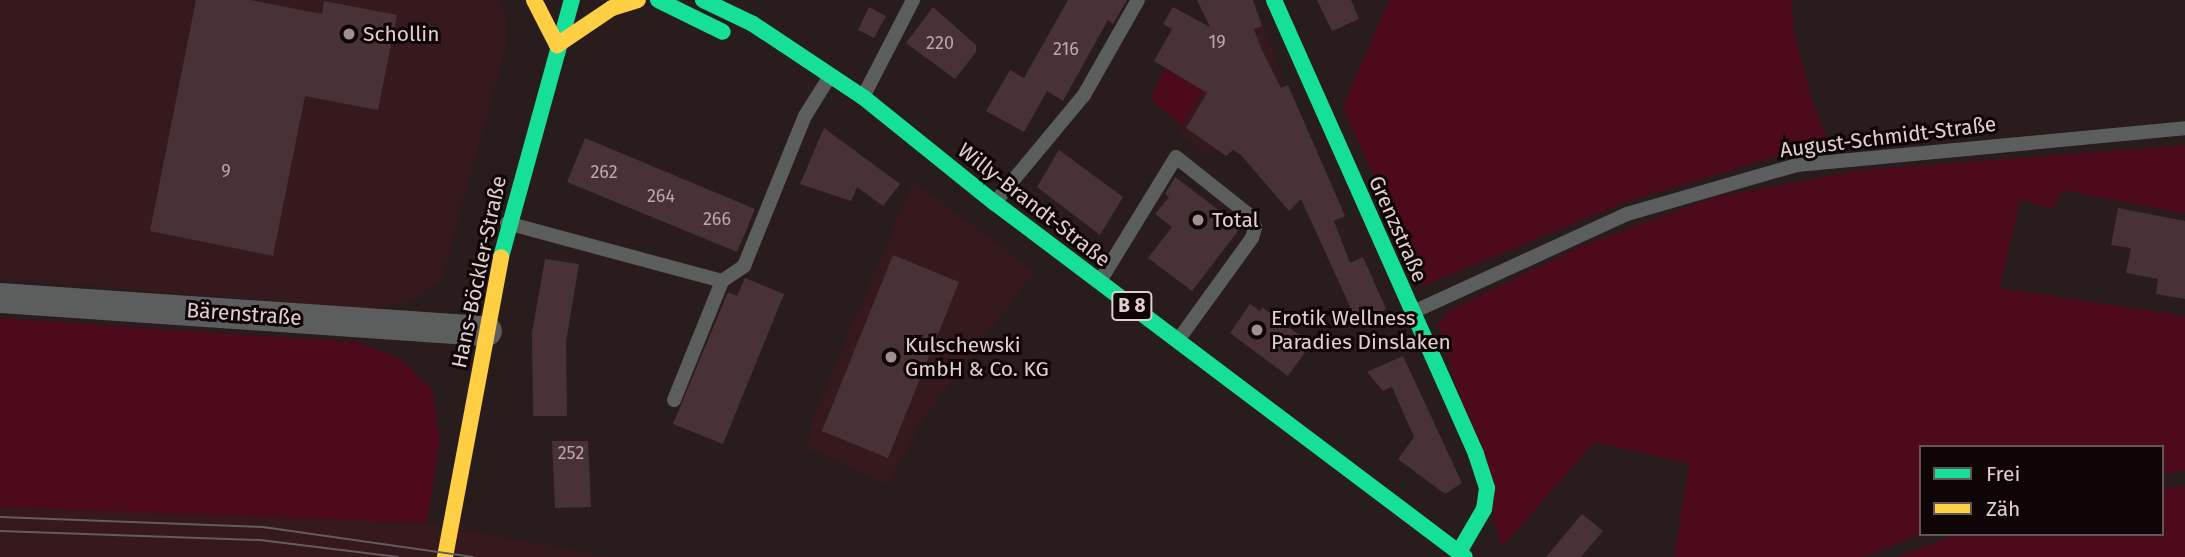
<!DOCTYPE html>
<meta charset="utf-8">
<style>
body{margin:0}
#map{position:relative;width:2185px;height:557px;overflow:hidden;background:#281c1d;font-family:"Fira Sans",sans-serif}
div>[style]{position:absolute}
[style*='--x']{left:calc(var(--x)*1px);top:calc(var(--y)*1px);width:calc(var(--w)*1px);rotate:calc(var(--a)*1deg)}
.built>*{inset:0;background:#36191c}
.green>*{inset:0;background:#4c0a1b}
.building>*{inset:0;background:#493236}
.lane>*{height:14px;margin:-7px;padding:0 7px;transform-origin:7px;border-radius:7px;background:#5c5e5d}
.street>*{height:30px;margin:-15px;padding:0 15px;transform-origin:15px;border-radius:15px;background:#5c5e5d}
.fast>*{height:16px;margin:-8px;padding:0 8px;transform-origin:8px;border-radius:8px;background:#16e098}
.slow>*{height:16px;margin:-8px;padding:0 8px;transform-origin:8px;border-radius:8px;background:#ffcf43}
.tram>*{height:2px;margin:-1px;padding:0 1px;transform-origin:1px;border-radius:1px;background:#635d5e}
.dots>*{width:19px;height:19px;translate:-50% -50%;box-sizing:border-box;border:4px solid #0f0506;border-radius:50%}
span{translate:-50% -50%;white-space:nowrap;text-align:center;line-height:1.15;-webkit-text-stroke:6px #0f0506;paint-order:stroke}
.number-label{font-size:18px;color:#bba8aa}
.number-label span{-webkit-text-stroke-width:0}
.shield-label span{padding:2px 5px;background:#0f0506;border:2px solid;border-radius:5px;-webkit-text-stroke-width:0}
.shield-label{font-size:19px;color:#e1cfd0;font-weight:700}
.poi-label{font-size:21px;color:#e1cfd0}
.left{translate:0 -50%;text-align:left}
.street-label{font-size:21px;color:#e1cfd0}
.legend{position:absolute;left:1919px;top:445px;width:245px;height:91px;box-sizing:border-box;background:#0f0506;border:2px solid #635657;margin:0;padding:9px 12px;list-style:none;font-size:21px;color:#e1cfd0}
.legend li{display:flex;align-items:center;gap:14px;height:35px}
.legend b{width:35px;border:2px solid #635657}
</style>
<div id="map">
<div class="built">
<i style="clip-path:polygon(0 0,497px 0,506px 14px,506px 47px,442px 281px,411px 302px,370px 309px,0 279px)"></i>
<i style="clip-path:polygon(1264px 25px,1282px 75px,1247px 91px,1208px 155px,1179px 132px,1231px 40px)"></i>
<i style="clip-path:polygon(913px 181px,1035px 271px,923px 420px,889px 485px,808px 449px,810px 424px)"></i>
<i style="clip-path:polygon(0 507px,427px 523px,614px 557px,0 557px)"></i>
</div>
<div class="green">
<i style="clip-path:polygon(1389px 0,1792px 0,1794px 31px,1812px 101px,1828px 141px,1626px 202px,1422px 286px,1343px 107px)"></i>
<i style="clip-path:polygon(1165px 68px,1203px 91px,1182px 126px,1150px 99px)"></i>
<i style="clip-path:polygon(2185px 145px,2185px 214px,2062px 190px,2053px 209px,2020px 200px,2000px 288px,2185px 316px,2185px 471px,2162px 474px,2162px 447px,1921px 447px,1921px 534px,1863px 557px,1674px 557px,1689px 464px,1595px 442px,1502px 547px,1438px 324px,1449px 311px,1581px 246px,1715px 197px,1861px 170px)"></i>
<i style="clip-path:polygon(0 318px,357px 342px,401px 359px,432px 389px,440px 438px,427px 523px,0 507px)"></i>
<i style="clip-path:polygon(2185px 486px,2185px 557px,1897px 557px,1957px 534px,2162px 534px,2162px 489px)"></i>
</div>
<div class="building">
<i style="clip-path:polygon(196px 0,250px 0,322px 14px,324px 1px,397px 15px,378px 110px,305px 96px,273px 256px,150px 231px)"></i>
<i style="clip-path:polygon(1068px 0,1127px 0,1113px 24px,1108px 20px,1063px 101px,1047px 91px,1024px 132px,986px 111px,1010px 70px,1024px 78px)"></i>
<i style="clip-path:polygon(1197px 0,1253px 0,1262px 26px,1254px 29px,1260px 46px,1281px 88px,1288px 85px,1345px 216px,1334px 221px,1350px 263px,1363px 257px,1386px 309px,1358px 324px,1301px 199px,1289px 211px,1241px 155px,1233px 150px,1226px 156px,1186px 128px,1207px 93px,1154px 61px,1172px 29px,1163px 24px,1173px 7px,1210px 27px)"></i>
<i style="clip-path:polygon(1317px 0,1351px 0,1359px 19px,1332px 31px)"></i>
<i style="clip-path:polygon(869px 7px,886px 16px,874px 38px,858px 30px)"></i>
<i style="clip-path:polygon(933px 7px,976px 45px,976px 52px,955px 79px,906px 43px)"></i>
<i style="clip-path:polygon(824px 128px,900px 184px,883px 206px,857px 187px,851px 201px,800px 184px)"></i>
<i style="clip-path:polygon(585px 138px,755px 209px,737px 252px,567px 182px)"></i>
<i style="clip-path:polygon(1059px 150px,1123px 197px,1100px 235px,1037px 187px)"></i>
<i style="clip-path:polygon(1175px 177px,1241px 227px,1192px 291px,1148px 258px,1172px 227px,1155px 214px,1169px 197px,1165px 194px)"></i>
<i style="clip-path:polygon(2118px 208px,2185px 221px,2185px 299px,2156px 294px,2158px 279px,2126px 273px,2131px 248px,2111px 245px)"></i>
<i style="clip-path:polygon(893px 255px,959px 282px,888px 458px,822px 431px)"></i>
<i style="clip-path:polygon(545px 259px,579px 264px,566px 341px,567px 416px,533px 416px,532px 333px)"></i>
<i style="clip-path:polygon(745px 278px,784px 294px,723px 444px,673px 424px,728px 292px,737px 296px)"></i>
<i style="clip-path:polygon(1250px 304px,1260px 311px,1262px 307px,1311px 344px,1288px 376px,1230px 333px)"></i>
<i style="clip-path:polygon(1403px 356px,1462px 483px,1445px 494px,1398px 459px,1414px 437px,1392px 387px,1383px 391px,1367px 372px)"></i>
<i style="clip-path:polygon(552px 441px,588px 441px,591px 507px,555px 508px)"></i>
<i style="clip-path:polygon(1582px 514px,1603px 531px,1581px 557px,1546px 557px)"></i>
</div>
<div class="lane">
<i style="--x:864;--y:95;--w:107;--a:-62.7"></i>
<i style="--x:996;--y:201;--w:138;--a:-50.3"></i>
<i style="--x:1084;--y:95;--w:109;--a:-60.4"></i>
<i style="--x:507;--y:223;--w:223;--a:15.1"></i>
<i style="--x:1100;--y:281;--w:145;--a:-58.5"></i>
<i style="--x:1176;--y:157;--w:92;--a:38.4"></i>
<i style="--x:1248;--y:214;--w:15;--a:62"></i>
<i style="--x:1255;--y:227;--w:11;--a:105"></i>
<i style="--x:1252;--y:238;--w:125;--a:125.9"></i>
<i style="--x:1413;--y:312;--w:235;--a:-24.6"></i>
<i style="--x:1627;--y:214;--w:177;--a:-16.1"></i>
<i style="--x:1797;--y:165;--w:390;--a:-5.4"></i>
<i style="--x:674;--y:400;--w:128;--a:-68"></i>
<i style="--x:722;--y:281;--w:27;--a:-34"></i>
<i style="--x:744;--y:266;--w:162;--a:-67.9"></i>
<i style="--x:805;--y:116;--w:47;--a:-58"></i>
</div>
<div class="street">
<i style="--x:0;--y:298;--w:488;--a:3.9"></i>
</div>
<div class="fast">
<i style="--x:658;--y:0;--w:72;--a:26.2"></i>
<i style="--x:703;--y:0;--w:55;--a:25.6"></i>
<i style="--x:753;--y:24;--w:132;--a:33.6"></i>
<i style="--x:863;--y:97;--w:169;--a:38.8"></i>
<i style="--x:995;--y:203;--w:588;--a:36.99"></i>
<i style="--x:1274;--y:0;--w:497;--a:66"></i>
<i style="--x:1476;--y:454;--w:36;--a:72"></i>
<i style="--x:1487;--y:488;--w:21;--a:98"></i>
<i style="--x:1484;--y:509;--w:50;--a:120.2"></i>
<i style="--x:501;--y:257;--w:267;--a:-74.6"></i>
</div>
<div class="slow">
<i style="--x:534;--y:0;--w:51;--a:62.9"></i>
<i style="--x:557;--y:45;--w:66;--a:-33.9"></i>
<i style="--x:612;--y:8;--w:27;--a:-17"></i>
<i style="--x:445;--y:557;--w:305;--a:-79.4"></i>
</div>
<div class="tram">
<i style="--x:0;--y:517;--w:263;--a:2.2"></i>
<i style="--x:263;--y:527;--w:212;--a:8.1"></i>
<i style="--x:0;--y:531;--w:260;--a:2"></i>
<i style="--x:260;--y:540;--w:139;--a:7"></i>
</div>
<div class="dots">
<i style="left:349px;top:34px;background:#a09091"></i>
<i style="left:1198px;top:220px;background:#a09091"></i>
<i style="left:1257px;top:330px;background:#a09091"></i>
<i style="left:891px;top:357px;background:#a09091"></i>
</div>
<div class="number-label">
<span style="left:1217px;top:42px">19</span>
<span style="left:940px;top:43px">220</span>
<span style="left:1066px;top:49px">216</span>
<span style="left:226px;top:171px">9</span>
<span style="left:604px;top:172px">262</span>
<span style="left:661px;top:196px">264</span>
<span style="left:717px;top:219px">266</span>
<span style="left:571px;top:453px">252</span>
</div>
<div class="shield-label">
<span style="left:1132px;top:306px">B 8</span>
</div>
<div class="poi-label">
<span class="left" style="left:363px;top:34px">Schollin</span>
<span class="left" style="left:1212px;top:220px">Total</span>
<span class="left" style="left:1271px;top:330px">Erotik Wellness<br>Paradies Dinslaken</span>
<span class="left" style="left:905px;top:357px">Kulschewski<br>GmbH &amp; Co. KG</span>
</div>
<div class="street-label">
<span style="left:1888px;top:137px;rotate:-7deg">August-Schmidt-Straße</span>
<span style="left:1034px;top:205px;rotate:38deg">Willy-Brandt-Straße</span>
<span style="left:1398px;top:229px;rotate:66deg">Grenzstraße</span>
<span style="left:479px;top:272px;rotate:-78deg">Hans-Böckler-Straße</span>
<span style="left:244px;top:314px;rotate:4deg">Bärenstraße</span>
</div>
<ul class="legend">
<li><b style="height:9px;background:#16e098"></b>Frei</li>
<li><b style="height:9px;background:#ffcf43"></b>Zäh</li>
</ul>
</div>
